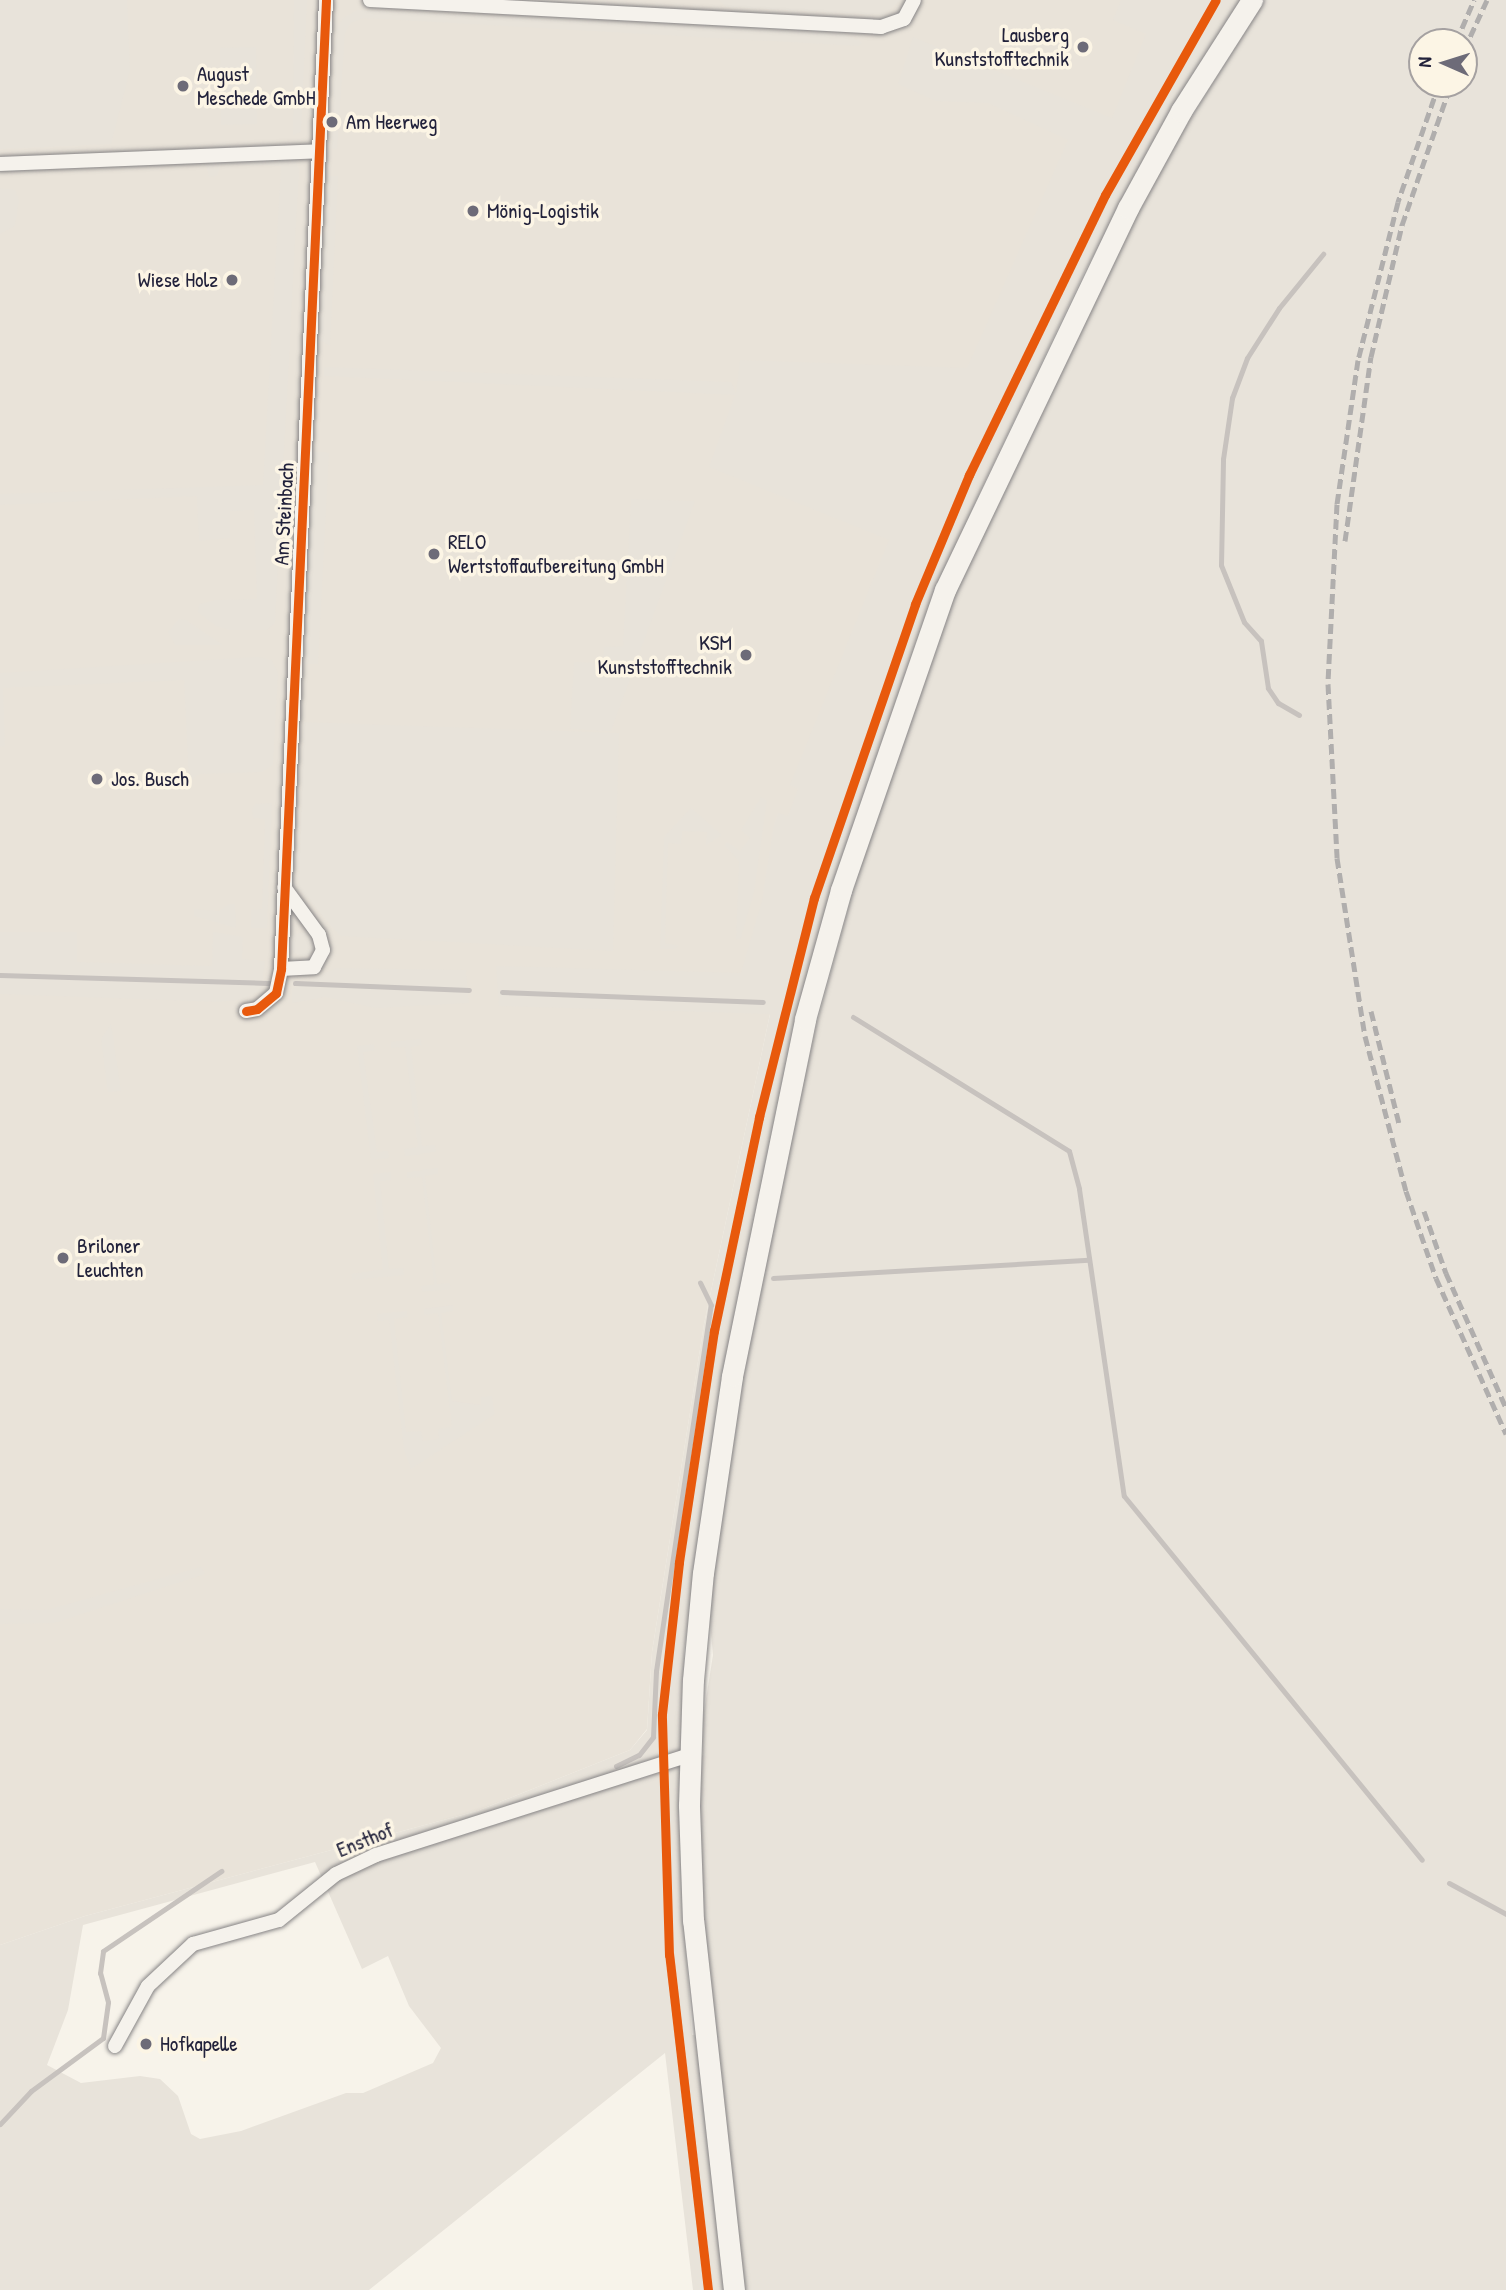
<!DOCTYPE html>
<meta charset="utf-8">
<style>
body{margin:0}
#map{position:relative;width:1506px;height:2290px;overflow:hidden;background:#f7f3ea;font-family:"Patrick Hand",sans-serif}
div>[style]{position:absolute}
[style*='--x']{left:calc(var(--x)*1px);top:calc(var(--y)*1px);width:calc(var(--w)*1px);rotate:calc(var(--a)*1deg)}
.built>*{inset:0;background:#e9e3d9}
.green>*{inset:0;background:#e8e3da}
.round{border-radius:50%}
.stream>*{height:5px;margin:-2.5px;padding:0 2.5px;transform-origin:2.5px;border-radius:2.5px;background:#c7c2be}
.roads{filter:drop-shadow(0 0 2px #868485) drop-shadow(0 0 2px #868485)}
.minor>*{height:14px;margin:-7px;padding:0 7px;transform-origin:7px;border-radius:7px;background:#f5f2ec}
.secondary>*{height:21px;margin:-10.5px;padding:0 10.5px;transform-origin:10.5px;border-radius:10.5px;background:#f5f2ec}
.rail>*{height:5px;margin-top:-2.5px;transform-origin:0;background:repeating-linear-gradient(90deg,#b0aead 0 10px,transparent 0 15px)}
.cycleway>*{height:9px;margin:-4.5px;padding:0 4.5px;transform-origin:4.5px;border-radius:4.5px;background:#e8590c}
.dots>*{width:19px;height:19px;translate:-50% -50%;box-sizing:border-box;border:4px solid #fcf5e5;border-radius:50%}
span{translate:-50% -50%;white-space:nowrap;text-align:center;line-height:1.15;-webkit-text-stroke:7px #fcf5e5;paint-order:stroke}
.poi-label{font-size:21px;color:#22223b}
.right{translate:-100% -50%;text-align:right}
.left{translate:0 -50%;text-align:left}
.street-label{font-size:21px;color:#22223b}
.north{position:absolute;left:1408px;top:28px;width:70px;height:70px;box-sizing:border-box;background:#fcf5e5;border:2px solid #a5a1a1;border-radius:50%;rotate:273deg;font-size:19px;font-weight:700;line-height:28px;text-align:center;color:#22223b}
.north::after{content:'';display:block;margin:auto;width:24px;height:32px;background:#6d6b78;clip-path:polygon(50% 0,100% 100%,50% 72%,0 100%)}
</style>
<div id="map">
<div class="built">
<i style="clip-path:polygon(0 0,1205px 0,959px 476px,770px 1014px,704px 1324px,652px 1652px,647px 1729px,630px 1750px,477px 1811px,85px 1916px,0 1945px)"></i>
</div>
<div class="green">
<i style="clip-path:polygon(0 0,127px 0,130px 70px,111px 144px,0 149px)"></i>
<i style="clip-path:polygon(294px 0,307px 0,301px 132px,293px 135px)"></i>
<i style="clip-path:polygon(719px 0,901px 0,883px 15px,726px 7px)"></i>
<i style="clip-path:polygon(evenodd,1121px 0,1242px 0,1183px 91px,1085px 271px,979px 494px,919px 634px,865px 790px,778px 1107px,719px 1402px,684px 1651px,682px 1898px,692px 2035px,714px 2035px,700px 1907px,698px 1758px,703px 1755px,702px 1724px,713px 1655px,708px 1601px,726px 1462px,769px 1233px,817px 1023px,858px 873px,944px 615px,1110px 263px,1181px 134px,1265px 0,1506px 0,1506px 2290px,693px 2290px,665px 2053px,369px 2290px,0 2290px,0 1945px,85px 1916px,477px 1811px,630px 1750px,647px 1730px,652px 1652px,704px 1324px,770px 1014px,499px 1006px,496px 966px,741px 973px,762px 901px,774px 825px,778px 813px,788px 816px,798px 789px,790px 785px,889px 540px,709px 467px,735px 395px,324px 376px,324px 367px,731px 382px,736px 393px,740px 360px,967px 368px,1068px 140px,988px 103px,936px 101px,898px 84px,913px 37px,1112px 118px,1146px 34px,1113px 20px,1121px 0,1422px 42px,1464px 42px,1464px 84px,1422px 84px,1422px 42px,1121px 0,315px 1862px,362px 1969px,388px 1956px,409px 2006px,441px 2048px,433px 2063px,363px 2093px,346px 2093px,241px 2131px,200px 2139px,191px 2134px,178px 2096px,160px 2079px,140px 2076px,81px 2083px,47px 2065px,68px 2010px,83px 1925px,315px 1862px)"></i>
<i style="clip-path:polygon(357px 10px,845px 34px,862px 42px,859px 46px,363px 18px,351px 23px,345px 33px,337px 149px,332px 148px,336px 30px,343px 18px)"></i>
<i style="clip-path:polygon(256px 47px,257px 124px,221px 125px,220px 48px)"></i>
<i style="clip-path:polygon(216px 158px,295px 160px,299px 168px,275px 623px,267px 630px,230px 630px,216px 626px,198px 612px,199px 604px,216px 600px,257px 599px,254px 510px,230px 511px,230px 538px,199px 541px,197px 496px,0 505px,0 494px,263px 485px,281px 166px,221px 164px,217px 176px,209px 177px,206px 164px)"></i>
<i style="clip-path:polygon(328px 176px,338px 176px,330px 346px,320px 340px)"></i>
<i style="clip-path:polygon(0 188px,15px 190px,19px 200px,15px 226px,0 234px)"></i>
<i style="clip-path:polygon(314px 451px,329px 453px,318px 664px,303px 664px)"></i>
<i style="clip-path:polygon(631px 499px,695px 501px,611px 731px,570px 729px,574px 662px,603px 663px,604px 647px,623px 646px)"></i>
<i style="clip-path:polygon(179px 619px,186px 620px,223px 645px,175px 645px,168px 632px)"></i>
<i style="clip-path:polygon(258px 657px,272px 660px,278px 673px,273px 765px,262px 772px,199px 774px,189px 782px,184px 680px,3px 688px,5px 746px,0 747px,0 673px)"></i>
<i style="clip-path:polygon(304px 722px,619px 733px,613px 951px,340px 936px,299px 888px)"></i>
<i style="clip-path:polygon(761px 797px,767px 800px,754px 892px,740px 940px,736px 939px,739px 861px,724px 845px,727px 842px,740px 851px,750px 838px,741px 830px)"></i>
<i style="clip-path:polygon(272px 803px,267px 928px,251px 928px,251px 910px,262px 909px,265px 819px,253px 818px,252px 810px,255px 804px)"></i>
<i style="clip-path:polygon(691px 808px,722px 835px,706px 845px,707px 832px,682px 831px,681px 844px,668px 843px,665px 943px,678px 945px,675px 949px,660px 949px,664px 837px)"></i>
<i style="clip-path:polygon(229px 904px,235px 904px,236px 928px,194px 916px,194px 909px,219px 911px)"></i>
<i class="round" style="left:291px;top:932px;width:24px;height:24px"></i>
<i style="clip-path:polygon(0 932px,77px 932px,77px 962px,212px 966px,213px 932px,243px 937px,242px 959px,265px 961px,261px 990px,245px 999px,220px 1002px,0 994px)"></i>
<i style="clip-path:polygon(336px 968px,466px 970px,469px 1003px,375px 1008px,326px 997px,292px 1003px,292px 989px)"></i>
<i style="clip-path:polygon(111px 1024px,121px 1091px,108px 1092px,101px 1039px)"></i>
<i style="clip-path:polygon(421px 1039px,422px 1045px,411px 1047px,422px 1146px,435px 1145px,436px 1152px,405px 1156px,404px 1149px,418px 1147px,405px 1047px,391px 1048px,391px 1042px)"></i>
<i style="clip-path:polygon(374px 1044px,375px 1050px,363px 1052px,377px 1152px,388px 1151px,389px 1158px,371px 1160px,357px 1046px)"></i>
<i style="clip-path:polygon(438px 1168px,438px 1174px,425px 1176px,437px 1284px,450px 1283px,451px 1289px,422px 1292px,421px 1286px,434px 1284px,422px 1177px,407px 1178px,407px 1172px)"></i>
<i style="clip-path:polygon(391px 1172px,391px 1180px,380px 1181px,389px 1269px,403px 1268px,404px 1275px,352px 1280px,351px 1274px,383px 1269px,373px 1174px)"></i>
<i style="clip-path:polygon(453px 1305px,453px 1311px,441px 1313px,452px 1401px,481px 1405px,481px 1397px,492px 1396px,495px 1414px,411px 1469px,404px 1449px,389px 1320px,378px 1321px,377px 1314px,407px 1311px,408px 1317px,394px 1319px,406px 1432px,421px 1431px,423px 1441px,439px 1439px,438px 1429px,452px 1427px,438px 1313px,424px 1315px,424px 1309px)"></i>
<i style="clip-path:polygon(201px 1567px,205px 1574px,54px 1623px,0 1624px,0 1609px,46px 1610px)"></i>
</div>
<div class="stream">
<i style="--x:1299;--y:715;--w:24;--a:-150"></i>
<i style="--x:1278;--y:703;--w:18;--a:-124"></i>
<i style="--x:1268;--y:688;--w:48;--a:-98.5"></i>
<i style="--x:1261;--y:641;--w:25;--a:-132"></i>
<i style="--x:1244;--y:622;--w:61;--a:-112"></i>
<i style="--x:1221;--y:565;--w:106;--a:-88.9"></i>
<i style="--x:1223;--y:459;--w:62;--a:-81.6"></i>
<i style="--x:1232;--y:398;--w:43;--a:-69.4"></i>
<i style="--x:1247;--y:358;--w:59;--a:-57.4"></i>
<i style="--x:1279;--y:308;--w:70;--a:-50.8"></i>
<i style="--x:0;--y:975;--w:274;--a:1.7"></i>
<i style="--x:295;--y:983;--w:174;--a:2.3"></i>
<i style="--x:502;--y:992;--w:261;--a:2.2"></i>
<i style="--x:853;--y:1017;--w:254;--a:31.8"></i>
<i style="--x:1069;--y:1151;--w:39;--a:75"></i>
<i style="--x:1079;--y:1189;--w:310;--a:81.7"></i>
<i style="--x:1124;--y:1496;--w:470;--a:50.7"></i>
<i style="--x:773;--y:1278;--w:316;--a:-3.3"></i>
<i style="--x:616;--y:1766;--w:25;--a:-26"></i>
<i style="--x:639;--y:1755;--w:23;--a:-52"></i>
<i style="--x:653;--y:1737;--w:66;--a:-87.4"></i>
<i style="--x:656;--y:1671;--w:370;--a:-81.5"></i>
<i style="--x:711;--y:1305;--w:25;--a:-116"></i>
<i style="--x:1449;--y:1883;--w:65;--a:28.5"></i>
<i style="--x:0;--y:2124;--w:45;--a:-46.8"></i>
<i style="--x:31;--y:2091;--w:89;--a:-36.4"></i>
<i style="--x:103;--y:2038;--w:36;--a:-82"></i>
<i style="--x:108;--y:2002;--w:30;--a:-105"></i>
<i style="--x:100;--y:1973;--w:22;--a:-82"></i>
<i style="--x:103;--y:1951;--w:143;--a:-34.1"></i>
</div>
<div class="roads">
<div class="minor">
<i style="--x:370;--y:0;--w:512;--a:3.02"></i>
<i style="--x:881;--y:27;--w:24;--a:-19"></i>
<i style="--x:904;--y:19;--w:21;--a:-62"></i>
<i style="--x:0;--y:164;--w:319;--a:-2.3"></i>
<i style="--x:281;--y:969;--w:33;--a:-3"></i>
<i style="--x:314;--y:967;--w:19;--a:-62"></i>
<i style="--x:323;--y:950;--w:16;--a:-105"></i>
<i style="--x:319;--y:935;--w:59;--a:-126.1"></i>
<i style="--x:246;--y:1011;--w:11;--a:-10"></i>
<i style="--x:257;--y:1009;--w:25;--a:-40"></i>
<i style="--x:276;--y:993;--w:25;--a:-78"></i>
<i style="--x:281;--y:969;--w:970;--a:-87.34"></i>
<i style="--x:115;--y:2046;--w:68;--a:-61.2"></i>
<i style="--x:148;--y:1986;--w:62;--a:-43"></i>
<i style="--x:193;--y:1944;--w:89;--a:-15.6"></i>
<i style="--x:279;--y:1920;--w:73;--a:-38.9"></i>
<i style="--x:336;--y:1874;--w:44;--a:-25.4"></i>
<i style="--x:376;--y:1855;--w:329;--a:-17.7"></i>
</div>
<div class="secondary">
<i style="--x:734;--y:2290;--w:371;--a:-96.3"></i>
<i style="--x:693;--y:1921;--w:116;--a:-92"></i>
<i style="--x:689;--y:1805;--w:125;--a:-88.2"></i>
<i style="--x:693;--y:1680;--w:107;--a:-84.7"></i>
<i style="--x:703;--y:1573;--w:199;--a:-81.6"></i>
<i style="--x:732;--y:1376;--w:364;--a:-78.4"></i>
<i style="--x:805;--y:1019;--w:134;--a:-74.4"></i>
<i style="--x:841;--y:890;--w:318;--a:-70.9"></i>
<i style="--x:945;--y:590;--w:424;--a:-64.4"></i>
<i style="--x:1128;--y:208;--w:111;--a:-61.3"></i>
<i style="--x:1181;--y:111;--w:132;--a:-57.4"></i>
</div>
</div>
<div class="rail">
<i style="--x:1456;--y:42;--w:46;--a:-66.8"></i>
<i style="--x:1464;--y:50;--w:55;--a:-65.3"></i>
<i style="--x:1439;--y:84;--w:125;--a:109.2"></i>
<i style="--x:1398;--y:202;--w:163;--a:104.2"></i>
<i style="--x:1358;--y:360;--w:146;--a:98.3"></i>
<i style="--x:1337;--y:504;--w:180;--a:92.9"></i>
<i style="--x:1328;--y:684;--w:174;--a:87"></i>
<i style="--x:1337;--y:858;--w:180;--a:81.1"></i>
<i style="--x:1365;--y:1036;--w:160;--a:75.2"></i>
<i style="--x:1406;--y:1191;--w:92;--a:71"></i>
<i style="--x:1436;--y:1278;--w:171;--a:65.8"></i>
<i style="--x:1345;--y:541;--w:186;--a:-82"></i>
<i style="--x:1371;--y:357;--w:136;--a:-76.8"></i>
<i style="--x:1402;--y:225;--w:149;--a:-70.8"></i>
<i style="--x:1371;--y:1011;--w:115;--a:76"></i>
<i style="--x:1424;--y:1211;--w:66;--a:70.5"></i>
<i style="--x:1446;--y:1273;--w:148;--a:66"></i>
</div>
<div class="cycleway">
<i style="--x:246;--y:1011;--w:11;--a:-10"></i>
<i style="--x:257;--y:1009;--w:25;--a:-40"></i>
<i style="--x:276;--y:993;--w:25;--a:-78"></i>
<i style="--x:281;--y:969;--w:970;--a:-87.34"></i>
<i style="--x:708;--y:2290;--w:337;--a:-96.6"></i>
<i style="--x:669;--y:1955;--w:241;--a:-91.7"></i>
<i style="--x:662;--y:1714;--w:153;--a:-83.6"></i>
<i style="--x:679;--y:1562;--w:234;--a:-81.4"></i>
<i style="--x:714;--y:1331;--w:219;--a:-78.1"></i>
<i style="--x:759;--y:1117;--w:226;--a:-75.9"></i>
<i style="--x:814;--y:898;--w:311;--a:-71"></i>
<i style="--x:915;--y:604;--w:140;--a:-67.3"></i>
<i style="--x:969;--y:475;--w:311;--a:-64.1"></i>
<i style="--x:1105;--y:195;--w:224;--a:-60.4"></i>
</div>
<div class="dots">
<i style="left:1083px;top:47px;background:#6d6b78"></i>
<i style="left:183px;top:86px;background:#6d6b78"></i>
<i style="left:332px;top:122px;background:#6d6b78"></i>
<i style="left:473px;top:211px;background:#6d6b78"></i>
<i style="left:232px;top:280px;background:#6d6b78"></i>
<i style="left:434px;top:554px;background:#6d6b78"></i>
<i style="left:746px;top:655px;background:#6d6b78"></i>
<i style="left:97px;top:779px;background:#6d6b78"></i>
<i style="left:63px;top:1258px;background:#6d6b78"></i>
<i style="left:146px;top:2044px;background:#6d6b78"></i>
</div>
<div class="poi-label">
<span class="right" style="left:1069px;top:47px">Lausberg<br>Kunststofftechnik</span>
<span class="left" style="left:197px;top:86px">August<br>Meschede GmbH</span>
<span class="left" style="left:346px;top:122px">Am Heerweg</span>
<span class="left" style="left:487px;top:211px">Mönig-Logistik</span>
<span class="right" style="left:218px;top:280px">Wiese Holz</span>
<span class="left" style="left:448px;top:554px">RELO<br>Wertstoffaufbereitung GmbH</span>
<span class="right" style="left:732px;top:655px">KSM<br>Kunststofftechnik</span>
<span class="left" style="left:111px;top:779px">Jos. Busch</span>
<span class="left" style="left:77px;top:1258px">Briloner<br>Leuchten</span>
<span class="left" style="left:160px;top:2044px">Hofkapelle</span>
</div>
<div class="street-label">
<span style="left:284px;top:514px;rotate:-87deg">Am Steinbach</span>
<span style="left:365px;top:1840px;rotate:-22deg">Ensthof</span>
</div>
<div class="north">N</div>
</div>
